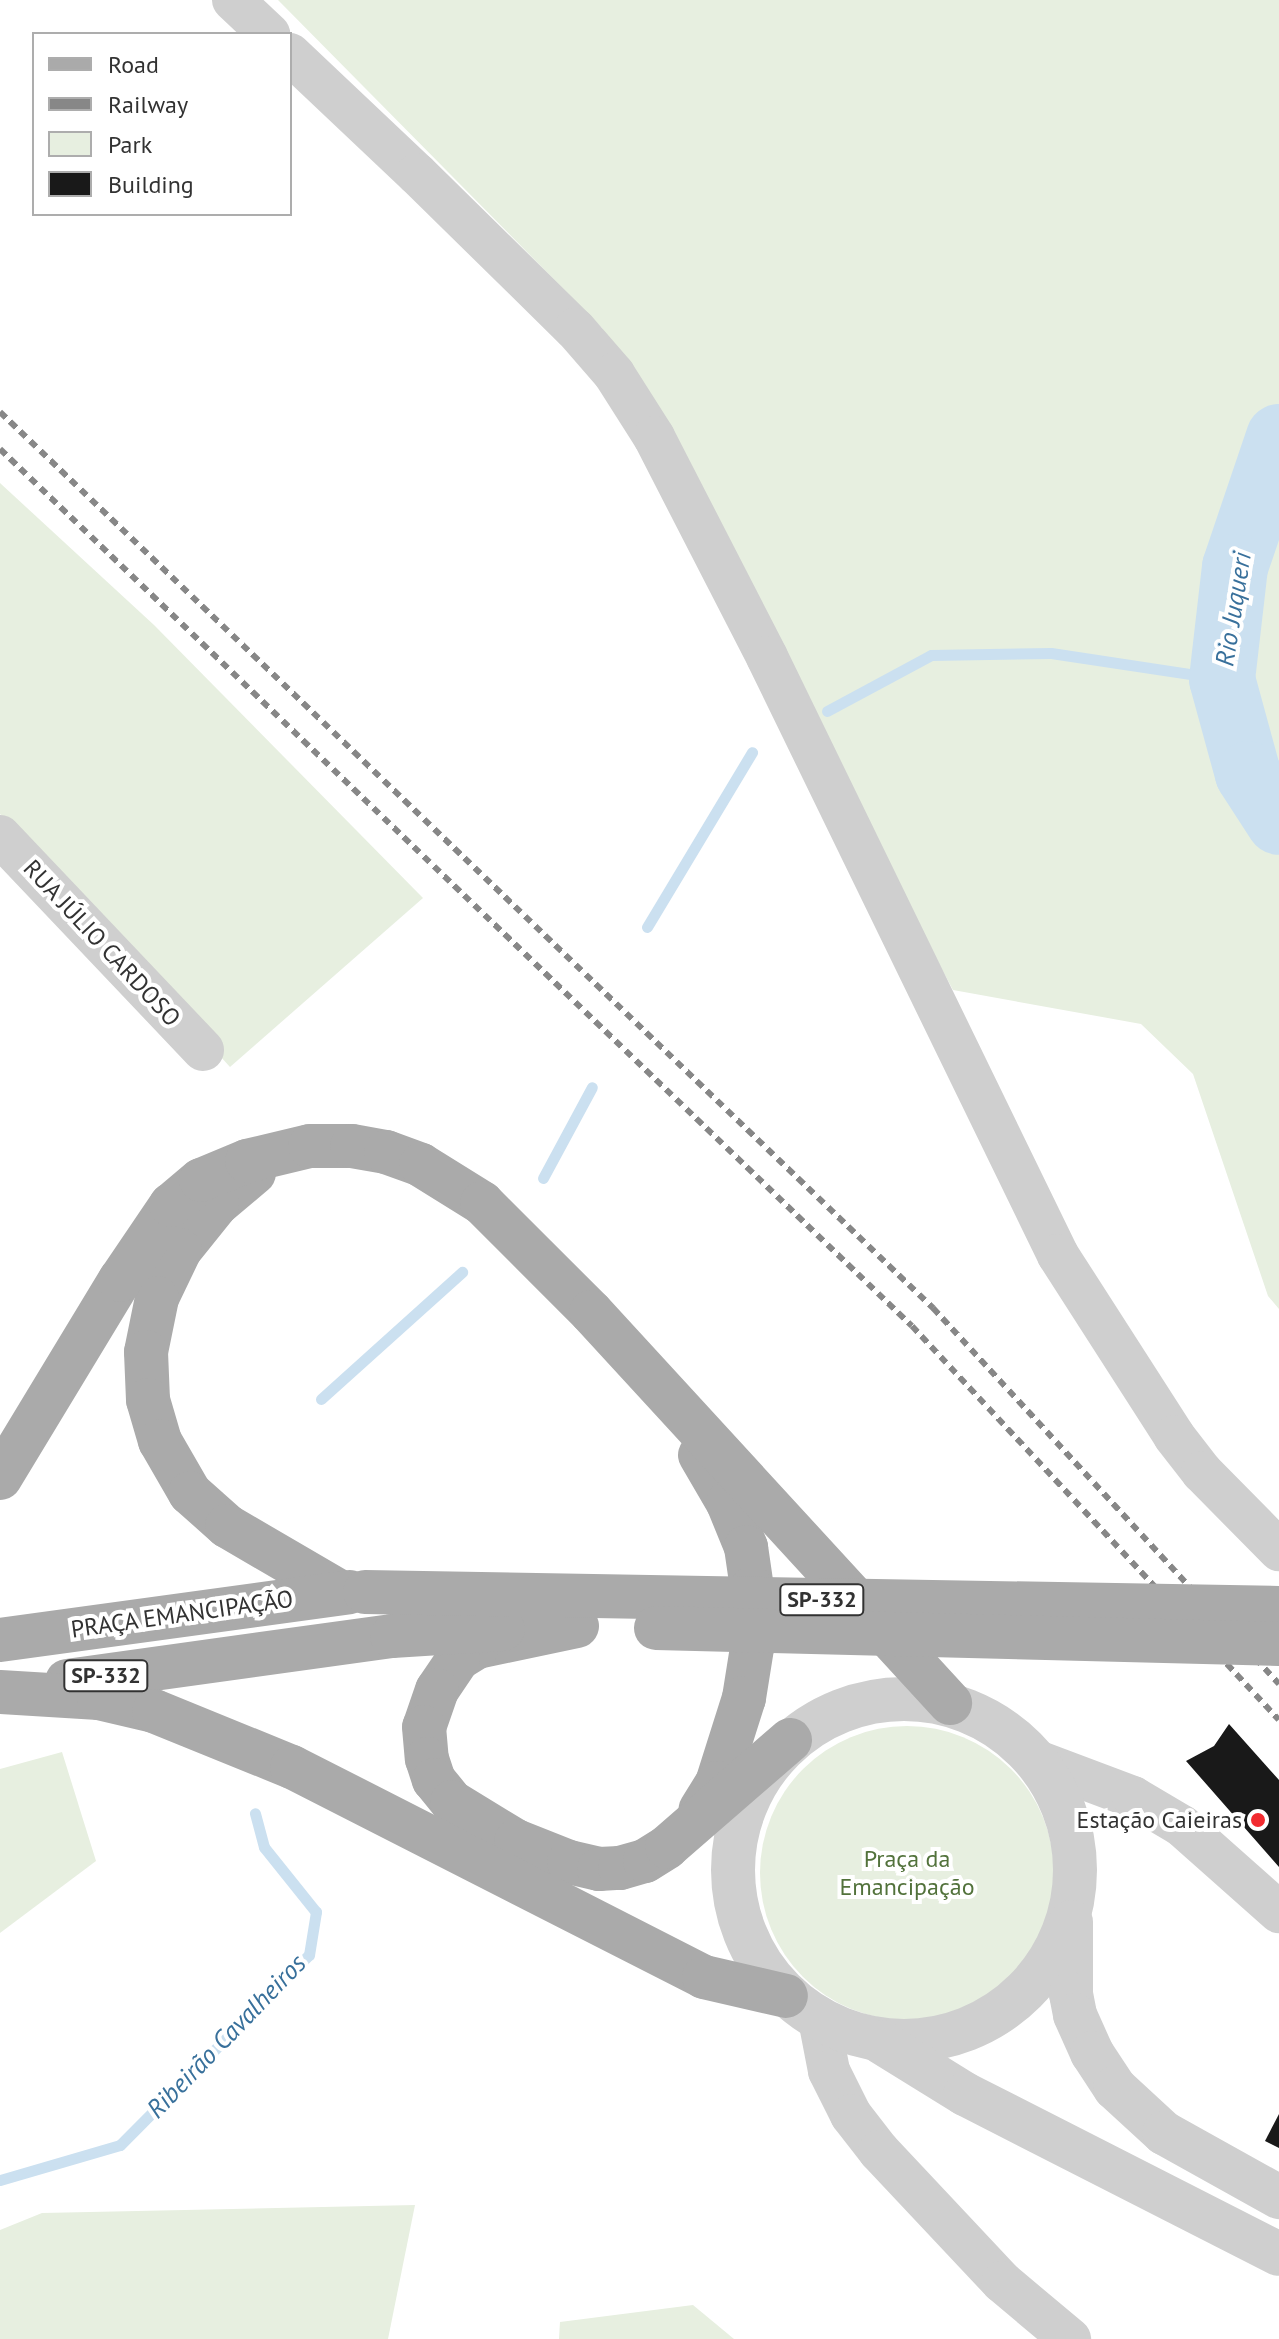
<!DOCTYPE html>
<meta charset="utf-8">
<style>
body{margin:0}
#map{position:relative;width:1279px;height:2339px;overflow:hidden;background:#fff;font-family:"PT Sans",sans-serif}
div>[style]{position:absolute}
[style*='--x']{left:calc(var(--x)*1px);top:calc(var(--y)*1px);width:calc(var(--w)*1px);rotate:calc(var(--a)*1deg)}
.green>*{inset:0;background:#e7efe0}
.round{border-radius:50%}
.stream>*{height:11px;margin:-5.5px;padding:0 5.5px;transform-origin:5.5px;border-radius:5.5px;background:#cbe0f0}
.river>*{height:66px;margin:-33px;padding:0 33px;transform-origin:33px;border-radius:33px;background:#cbe0f0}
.building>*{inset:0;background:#191919}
.minor>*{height:42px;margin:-21px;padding:0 21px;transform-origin:21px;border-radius:21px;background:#cfcfcf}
.tertiary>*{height:44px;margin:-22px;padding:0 22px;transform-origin:22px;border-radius:22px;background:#cfcfcf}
.tertiary>.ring{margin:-22px;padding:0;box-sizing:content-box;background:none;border:44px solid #cfcfcf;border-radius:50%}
.primary>*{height:44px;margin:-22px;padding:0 22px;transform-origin:22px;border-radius:22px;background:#aaa}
.rail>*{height:6px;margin-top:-3px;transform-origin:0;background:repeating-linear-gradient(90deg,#878787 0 8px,transparent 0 14px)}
.primary-bridge>*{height:44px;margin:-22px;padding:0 22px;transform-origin:22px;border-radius:22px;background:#aaa}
.dots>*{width:22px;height:22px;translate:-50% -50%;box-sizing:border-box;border:4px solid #fff;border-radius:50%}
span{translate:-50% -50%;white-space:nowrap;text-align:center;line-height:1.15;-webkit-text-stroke:8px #fff;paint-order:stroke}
.shield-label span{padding:2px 6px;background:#fff;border:2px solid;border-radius:6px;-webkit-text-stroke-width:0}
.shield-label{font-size:22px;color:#323232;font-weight:700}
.street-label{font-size:24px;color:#323232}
.poi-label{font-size:24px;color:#323232}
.right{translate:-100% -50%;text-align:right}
.park-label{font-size:24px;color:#52723b}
.water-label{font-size:26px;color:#38709b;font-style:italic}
.legend{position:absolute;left:32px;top:32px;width:260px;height:184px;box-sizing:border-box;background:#fff;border:2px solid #adadad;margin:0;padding:10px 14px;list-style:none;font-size:24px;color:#323232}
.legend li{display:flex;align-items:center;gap:16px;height:40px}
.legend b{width:40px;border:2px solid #adadad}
</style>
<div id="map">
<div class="green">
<i style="clip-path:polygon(278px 0,1279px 0,1279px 1309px,1268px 1296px,1193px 1074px,1141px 1024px,953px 990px,602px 328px)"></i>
<i style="clip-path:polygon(0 483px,154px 625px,423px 898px,230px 1067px,0 814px)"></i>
<i class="round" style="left:760px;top:1726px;width:294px;height:294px"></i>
<i style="clip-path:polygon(62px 1752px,96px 1861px,0 1933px,0 1769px)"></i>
<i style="clip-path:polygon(415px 2205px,388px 2339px,0 2339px,0 2230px,42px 2213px)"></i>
<i style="clip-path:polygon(693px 2305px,734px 2339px,559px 2339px,560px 2322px)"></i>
</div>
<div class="stream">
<i style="--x:827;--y:711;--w:118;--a:-28.3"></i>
<i style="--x:931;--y:655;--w:120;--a:-1"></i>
<i style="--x:1051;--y:653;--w:173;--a:8.6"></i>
<i style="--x:647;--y:927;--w:204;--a:-59"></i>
<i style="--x:543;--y:1178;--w:103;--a:-61.7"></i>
<i style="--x:321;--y:1399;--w:190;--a:-42"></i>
<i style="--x:0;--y:2180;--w:125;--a:-16.3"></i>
<i style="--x:120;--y:2145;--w:268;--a:-45.2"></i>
<i style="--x:309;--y:1955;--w:44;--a:-80.8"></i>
<i style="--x:316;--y:1912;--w:83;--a:-128.7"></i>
<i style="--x:264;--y:1847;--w:35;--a:-105"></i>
</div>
<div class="river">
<i style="--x:1279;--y:437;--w:137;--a:108.7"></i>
<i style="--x:1235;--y:567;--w:113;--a:96.6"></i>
<i style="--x:1222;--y:679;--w:98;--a:74.7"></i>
<i style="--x:1248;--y:774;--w:57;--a:57.1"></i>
</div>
<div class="building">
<i style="clip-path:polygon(1229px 1724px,1279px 1780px,1279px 1867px,1186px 1761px,1214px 1746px)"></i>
<i style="clip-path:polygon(1279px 2114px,1279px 2148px,1265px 2141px)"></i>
</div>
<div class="minor">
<i style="--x:233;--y:0;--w:50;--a:43.4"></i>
<i style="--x:290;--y:54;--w:175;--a:43.4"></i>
<i style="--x:417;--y:174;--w:221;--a:44.5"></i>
<i style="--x:575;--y:329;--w:60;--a:49.1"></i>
<i style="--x:614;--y:374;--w:75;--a:57.6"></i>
<i style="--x:654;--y:437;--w:247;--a:62.8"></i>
<i style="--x:767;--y:657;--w:665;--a:64.05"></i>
<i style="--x:1058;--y:1255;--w:215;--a:57.3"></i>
<i style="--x:1174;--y:1436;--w:46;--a:52.1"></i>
<i style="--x:1202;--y:1472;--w:110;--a:45.4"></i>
<i style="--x:0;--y:836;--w:295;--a:46.5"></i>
<i style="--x:1037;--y:1761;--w:103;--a:20.6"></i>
<i style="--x:1133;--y:1797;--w:57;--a:30.6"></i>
<i style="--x:1182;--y:1826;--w:130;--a:41.6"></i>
<i style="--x:819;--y:2019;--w:53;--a:79.1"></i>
<i style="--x:829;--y:2071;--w:49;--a:63.4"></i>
<i style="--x:851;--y:2115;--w:46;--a:52.1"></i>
<i style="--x:879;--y:2151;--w:180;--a:46.8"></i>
<i style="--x:1002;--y:2282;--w:89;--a:40"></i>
</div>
<div class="tertiary">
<i class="ring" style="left:733px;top:1699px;width:298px;height:298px"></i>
<i style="--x:1071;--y:1922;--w:72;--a:90"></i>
<i style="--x:1071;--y:1994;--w:21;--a:79"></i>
<i style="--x:1075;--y:2015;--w:42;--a:65.9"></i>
<i style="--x:1092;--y:2053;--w:42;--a:56.7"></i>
<i style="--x:1115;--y:2088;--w:67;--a:42.6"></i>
<i style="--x:1164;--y:2133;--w:132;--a:29.1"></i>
<i style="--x:881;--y:2042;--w:99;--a:31.8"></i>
<i style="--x:965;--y:2094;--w:352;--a:27"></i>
</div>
<div class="primary">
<i style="--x:254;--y:1173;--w:48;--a:140"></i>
<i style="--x:217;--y:1204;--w:59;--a:128.8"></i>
<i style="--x:180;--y:1250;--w:53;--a:115.6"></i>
<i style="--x:157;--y:1298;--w:55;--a:101.5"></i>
<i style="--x:146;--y:1352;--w:48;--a:87.6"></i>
<i style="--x:148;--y:1400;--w:43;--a:73.7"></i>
<i style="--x:160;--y:1441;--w:60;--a:60"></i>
<i style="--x:190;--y:1493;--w:50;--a:41.7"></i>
<i style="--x:227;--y:1526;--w:131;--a:30.3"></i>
<i style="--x:700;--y:1455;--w:56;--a:59.7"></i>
<i style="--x:728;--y:1503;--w:48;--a:67.8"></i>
<i style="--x:746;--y:1547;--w:41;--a:81.7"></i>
<i style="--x:752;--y:1588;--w:60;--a:90"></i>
<i style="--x:752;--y:1648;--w:51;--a:99.1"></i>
<i style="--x:744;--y:1698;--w:89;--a:107.6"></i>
<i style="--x:717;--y:1783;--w:31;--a:122"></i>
<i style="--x:0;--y:1478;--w:232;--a:-58.8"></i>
<i style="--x:120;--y:1280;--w:91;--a:-55.8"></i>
<i style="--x:171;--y:1205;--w:39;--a:-40"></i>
<i style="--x:201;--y:1180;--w:50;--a:-22.4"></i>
<i style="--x:247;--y:1161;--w:65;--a:-13.4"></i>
<i style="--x:310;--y:1146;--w:42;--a:0"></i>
<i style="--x:352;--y:1146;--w:35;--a:10"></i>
<i style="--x:386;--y:1152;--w:37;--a:20"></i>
<i style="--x:421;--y:1165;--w:72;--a:31.9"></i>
<i style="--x:482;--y:1203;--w:154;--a:45"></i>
<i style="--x:591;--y:1312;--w:531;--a:47.44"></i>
<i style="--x:577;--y:1626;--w:102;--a:168.1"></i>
<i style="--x:477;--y:1647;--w:22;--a:148"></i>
<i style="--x:458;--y:1659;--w:37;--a:124"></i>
<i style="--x:437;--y:1690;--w:39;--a:109"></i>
<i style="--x:424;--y:1727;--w:32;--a:85"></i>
<i style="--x:427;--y:1759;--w:22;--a:72"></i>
<i style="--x:434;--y:1780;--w:28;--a:51"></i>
<i style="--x:452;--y:1802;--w:75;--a:31.4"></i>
<i style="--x:516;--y:1841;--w:57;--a:21.6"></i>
<i style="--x:569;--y:1862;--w:31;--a:13"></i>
<i style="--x:599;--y:1869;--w:21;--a:-3"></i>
<i style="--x:620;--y:1868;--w:26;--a:-16"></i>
<i style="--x:645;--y:1861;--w:26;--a:-32"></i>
<i style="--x:667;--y:1847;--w:163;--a:-41"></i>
<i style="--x:0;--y:1640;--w:353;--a:-7.8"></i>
<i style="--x:67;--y:1681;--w:328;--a:-7.9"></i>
<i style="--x:392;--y:1636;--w:111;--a:-3.6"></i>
<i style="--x:0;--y:1692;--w:99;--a:3.5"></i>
<i style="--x:99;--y:1698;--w:57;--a:13.3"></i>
<i style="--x:154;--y:1711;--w:149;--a:22.1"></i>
<i style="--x:292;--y:1767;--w:462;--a:27"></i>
<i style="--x:704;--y:1977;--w:84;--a:13"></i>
</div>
<div class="rail">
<i style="--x:0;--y:412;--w:1294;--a:43.84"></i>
<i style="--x:933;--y:1308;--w:511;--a:47.38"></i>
<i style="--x:0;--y:449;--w:1265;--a:43.88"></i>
<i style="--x:912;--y:1326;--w:538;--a:47.03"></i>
</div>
<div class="primary-bridge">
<i style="--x:365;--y:1592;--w:914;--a:1"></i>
<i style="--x:656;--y:1628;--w:623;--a:1.47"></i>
</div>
<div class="dots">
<i style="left:1258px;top:1820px;background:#f22b30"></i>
</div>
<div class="shield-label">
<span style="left:822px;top:1600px">SP-332</span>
<span style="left:106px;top:1676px">SP-332</span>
</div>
<div class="street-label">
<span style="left:102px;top:943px;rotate:47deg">RUA JÚLIO CARDOSO</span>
<span style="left:182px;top:1614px;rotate:-8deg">PRAÇA EMANCIPAÇÃO</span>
</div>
<div class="poi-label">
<span class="right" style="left:1242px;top:1820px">Estação Caieiras</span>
</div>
<div class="park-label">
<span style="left:907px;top:1873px">Praça da<br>Emancipação</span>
</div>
<div class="water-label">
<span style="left:1233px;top:609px;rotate:-81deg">Rio Juqueri</span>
<span style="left:226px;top:2036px;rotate:-46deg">Ribeirão Cavalheiros</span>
</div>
<ul class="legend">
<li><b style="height:10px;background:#aaa"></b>Road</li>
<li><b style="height:10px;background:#878787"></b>Railway</li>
<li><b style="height:22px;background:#e7efe0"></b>Park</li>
<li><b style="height:22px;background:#191919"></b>Building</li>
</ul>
</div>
